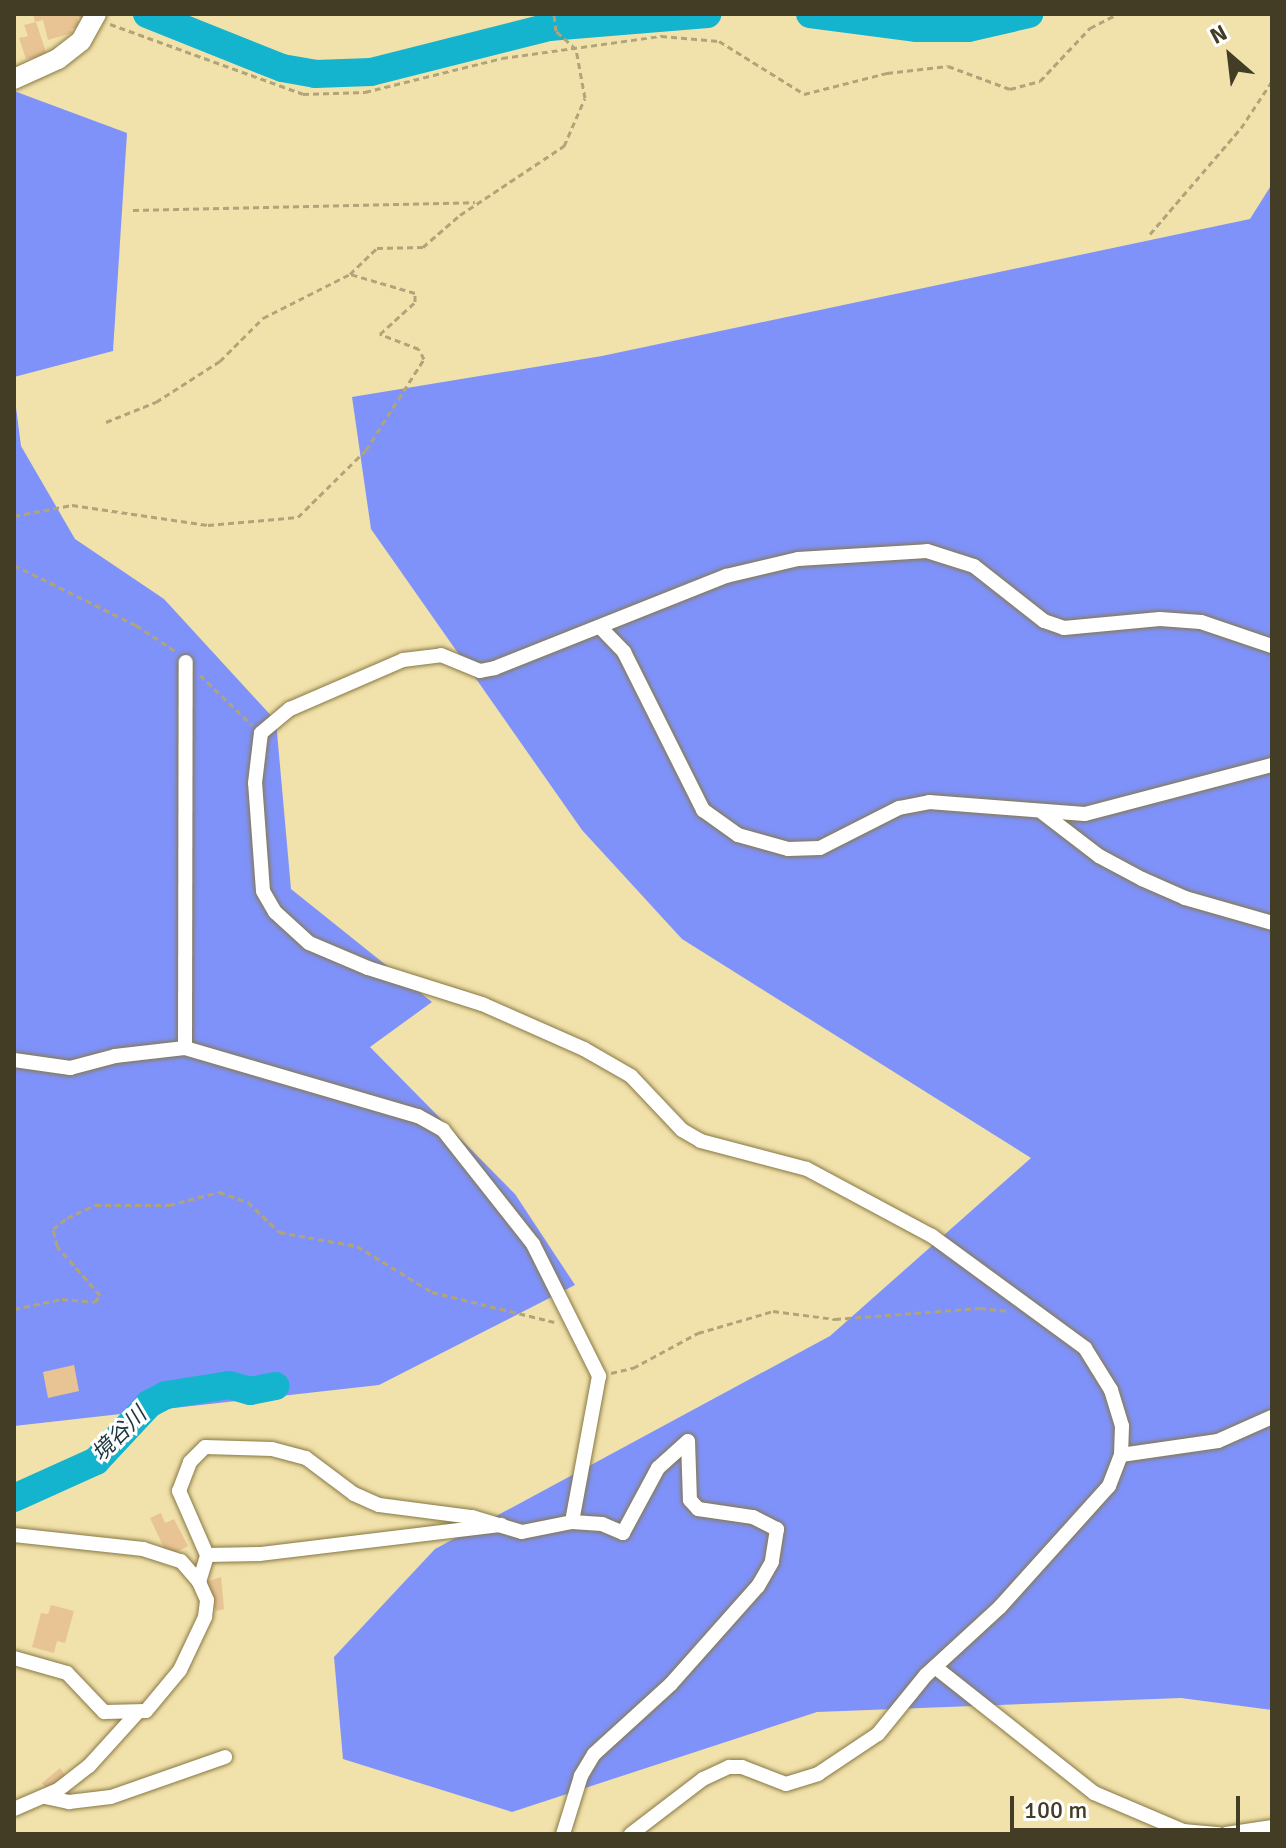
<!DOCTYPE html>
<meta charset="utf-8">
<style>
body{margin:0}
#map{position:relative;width:1286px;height:1848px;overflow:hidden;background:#f1e1aa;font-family:Signika,"Noto Sans JP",sans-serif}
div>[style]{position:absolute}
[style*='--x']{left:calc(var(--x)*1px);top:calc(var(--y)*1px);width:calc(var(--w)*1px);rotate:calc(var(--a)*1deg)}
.forest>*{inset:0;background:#7f92f9}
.river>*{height:28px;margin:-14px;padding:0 14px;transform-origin:14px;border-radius:14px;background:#14b3ce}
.building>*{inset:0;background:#e8c495}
.path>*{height:3px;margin-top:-1.5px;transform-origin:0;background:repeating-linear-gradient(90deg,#b1a479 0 6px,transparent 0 10px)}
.roads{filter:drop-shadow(0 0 2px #877843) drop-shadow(0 0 2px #877843)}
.minor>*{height:14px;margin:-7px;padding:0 7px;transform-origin:7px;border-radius:7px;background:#fff}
.secondary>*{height:20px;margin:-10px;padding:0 10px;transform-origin:10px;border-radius:10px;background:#fff}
span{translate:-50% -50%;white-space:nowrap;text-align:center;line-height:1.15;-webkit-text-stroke:6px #fff;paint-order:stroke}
.water-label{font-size:22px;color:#1a363d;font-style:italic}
.frame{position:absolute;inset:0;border:16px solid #433d26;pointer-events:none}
.north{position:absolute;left:1190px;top:16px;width:80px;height:80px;-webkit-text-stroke:6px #fff;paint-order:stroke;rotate:332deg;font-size:22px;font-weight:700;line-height:32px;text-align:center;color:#433d26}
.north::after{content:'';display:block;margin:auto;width:28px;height:36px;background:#433d26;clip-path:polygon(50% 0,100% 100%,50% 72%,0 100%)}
.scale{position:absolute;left:1010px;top:1796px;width:230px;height:36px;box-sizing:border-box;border:4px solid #433d26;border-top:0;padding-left:10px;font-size:24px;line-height:28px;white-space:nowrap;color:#433d26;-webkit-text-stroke:6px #fff;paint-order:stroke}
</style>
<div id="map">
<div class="forest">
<i style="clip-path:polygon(14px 91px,127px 133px,113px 351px,14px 377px)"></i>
<i style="clip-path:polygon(1272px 184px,1272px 1710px,1181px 1698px,817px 1712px,512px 1812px,343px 1759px,334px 1657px,435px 1549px,830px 1336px,1031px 1158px,682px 939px,582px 830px,371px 529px,352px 397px,602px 356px,1250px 219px)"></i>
<i style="clip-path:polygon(14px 392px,21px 446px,75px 539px,164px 599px,276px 721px,291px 889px,432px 1002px,370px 1047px,515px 1194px,575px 1285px,379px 1385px,14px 1426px)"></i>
</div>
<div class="river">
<i style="--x:147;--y:14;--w:145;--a:21.8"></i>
<i style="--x:282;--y:68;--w:34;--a:10"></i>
<i style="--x:315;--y:74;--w:56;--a:-2"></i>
<i style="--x:371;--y:72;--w:184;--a:-14.2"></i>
<i style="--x:549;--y:27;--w:159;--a:-4.7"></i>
<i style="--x:810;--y:14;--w:108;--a:7.5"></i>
<i style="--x:917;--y:28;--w:51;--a:0"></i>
<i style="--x:968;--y:28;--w:63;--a:-12.9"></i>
<i style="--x:14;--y:1498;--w:90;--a:-24.3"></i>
<i style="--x:96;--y:1461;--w:78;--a:-47.1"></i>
<i style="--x:149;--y:1404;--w:19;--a:-28"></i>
<i style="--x:166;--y:1395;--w:64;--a:-9"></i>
<i style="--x:229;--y:1385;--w:22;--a:16"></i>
<i style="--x:250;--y:1391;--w:26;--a:-11"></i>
</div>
<div class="building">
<i style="clip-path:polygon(33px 14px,88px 14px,87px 19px,77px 17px,80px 27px,71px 29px,72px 33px,48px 40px,43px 20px,35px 22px)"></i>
<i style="clip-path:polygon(36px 22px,47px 55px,26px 59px,19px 38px,28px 36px,24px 25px)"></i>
<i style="clip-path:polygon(74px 1365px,79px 1391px,48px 1398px,43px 1372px)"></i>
<i style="clip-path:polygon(161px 1513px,165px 1523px,174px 1519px,188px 1546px,175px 1553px,165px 1550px,150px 1518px)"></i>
<i style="clip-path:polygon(221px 1577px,224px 1609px,216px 1611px,206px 1582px)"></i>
<i style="clip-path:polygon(51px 1605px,74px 1611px,65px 1643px,57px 1641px,54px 1653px,32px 1647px,41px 1613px,48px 1614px)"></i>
<i style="clip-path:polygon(60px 1768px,67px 1778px,49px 1792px,42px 1783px)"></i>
</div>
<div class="path">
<i style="--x:110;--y:24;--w:205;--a:19.9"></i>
<i style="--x:303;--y:94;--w:62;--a:-1.8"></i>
<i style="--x:365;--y:92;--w:141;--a:-13.9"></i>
<i style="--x:502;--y:58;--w:161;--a:-7.9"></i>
<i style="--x:661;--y:36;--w:58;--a:4.9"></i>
<i style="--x:719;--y:41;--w:100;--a:31.9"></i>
<i style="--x:804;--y:94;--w:86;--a:-14.2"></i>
<i style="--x:887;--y:73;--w:61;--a:-6.5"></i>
<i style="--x:948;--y:66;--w:66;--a:20.4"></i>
<i style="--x:1010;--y:89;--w:31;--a:-15"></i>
<i style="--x:1040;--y:81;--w:73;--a:-46.7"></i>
<i style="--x:1090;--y:28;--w:31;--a:-27"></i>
<i style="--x:133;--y:210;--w:342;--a:-1.3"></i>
<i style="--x:1150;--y:234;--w:140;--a:-49.4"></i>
<i style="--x:1241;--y:128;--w:56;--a:-56.6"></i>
<i style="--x:106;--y:422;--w:54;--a:-21.8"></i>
<i style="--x:156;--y:402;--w:76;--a:-32.6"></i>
<i style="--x:220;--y:361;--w:61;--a:-45"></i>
<i style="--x:263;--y:318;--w:97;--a:-26.8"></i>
<i style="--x:350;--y:274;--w:37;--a:-44"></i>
<i style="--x:377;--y:248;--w:46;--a:-1.2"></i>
<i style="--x:423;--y:247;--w:49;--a:-40.9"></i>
<i style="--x:460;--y:215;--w:125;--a:-33.6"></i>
<i style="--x:564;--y:146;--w:52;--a:-66.4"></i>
<i style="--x:585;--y:98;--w:50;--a:-100.4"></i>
<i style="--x:576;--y:49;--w:27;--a:-138"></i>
<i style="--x:556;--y:31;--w:17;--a:-97"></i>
<i style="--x:14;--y:516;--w:59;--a:-10.7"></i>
<i style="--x:72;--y:505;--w:137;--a:8.4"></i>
<i style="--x:208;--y:525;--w:90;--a:-5.1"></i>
<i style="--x:298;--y:517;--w:95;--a:-44.6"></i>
<i style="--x:366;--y:450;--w:108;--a:-57.5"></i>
<i style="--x:424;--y:359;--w:11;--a:-117"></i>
<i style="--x:419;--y:349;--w:42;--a:-159"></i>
<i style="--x:380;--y:334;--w:47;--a:-42.4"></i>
<i style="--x:415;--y:302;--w:9;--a:-90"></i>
<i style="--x:415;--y:293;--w:68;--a:-163.7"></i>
<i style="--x:14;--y:565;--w:136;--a:26.2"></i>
<i style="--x:136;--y:625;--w:50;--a:33.7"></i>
<i style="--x:200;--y:675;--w:72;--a:43.9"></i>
<i style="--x:14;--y:1309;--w:49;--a:-11.8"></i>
<i style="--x:62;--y:1299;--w:33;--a:5"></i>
<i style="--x:95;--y:1302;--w:9;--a:-54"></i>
<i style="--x:100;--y:1295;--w:65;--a:-131.3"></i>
<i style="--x:57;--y:1246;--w:17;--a:-103"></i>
<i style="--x:53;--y:1229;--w:18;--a:-38"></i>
<i style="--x:67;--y:1218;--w:31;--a:-25"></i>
<i style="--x:95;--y:1205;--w:74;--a:0"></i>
<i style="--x:169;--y:1205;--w:52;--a:-14.6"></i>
<i style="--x:219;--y:1192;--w:31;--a:19"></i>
<i style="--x:248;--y:1202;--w:43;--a:44.1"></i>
<i style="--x:279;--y:1232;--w:79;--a:10.2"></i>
<i style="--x:357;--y:1246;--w:88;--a:31.5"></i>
<i style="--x:432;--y:1292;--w:126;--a:13.8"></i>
<i style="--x:611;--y:1373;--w:23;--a:-13"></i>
<i style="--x:633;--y:1368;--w:74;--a:-28.3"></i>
<i style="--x:698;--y:1333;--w:78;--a:-16.3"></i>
<i style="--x:773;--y:1311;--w:63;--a:7.4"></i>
<i style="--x:835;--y:1319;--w:145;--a:-4.3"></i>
<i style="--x:980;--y:1308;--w:29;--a:6"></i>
</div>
<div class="roads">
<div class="minor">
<i style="--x:600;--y:627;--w:35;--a:46"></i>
<i style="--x:624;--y:652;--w:177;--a:63.4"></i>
<i style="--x:703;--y:810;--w:43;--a:35.5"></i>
<i style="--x:738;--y:835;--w:52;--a:15.6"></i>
<i style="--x:788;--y:849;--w:32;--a:-2"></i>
<i style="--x:820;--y:848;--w:89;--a:-26.9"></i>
<i style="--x:899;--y:808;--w:31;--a:-11"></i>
<i style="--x:929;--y:802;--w:156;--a:4.4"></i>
<i style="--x:1085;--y:814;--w:193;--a:-14.7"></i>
<i style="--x:1043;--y:813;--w:71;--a:37.5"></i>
<i style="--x:1099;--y:856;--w:49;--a:28.1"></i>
<i style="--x:1142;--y:879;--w:47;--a:23.8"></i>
<i style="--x:1185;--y:898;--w:91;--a:16"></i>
<i style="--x:185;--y:1048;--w:386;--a:-89.9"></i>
<i style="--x:14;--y:1060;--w:57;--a:8.1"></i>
<i style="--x:70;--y:1068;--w:47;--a:-14.9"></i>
<i style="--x:115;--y:1056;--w:70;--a:-6.5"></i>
<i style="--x:185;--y:1048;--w:243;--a:16.3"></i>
<i style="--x:418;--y:1116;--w:29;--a:29"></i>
<i style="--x:443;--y:1130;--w:145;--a:51.7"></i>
<i style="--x:533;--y:1244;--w:148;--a:63.4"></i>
<i style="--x:599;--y:1376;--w:148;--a:100.5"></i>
<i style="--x:572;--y:1522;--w:30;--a:4"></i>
<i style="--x:602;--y:1524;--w:23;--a:23"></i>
<i style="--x:623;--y:1533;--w:74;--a:-61.7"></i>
<i style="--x:658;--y:1468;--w:40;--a:-42"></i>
<i style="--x:688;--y:1441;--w:59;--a:88.1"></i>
<i style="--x:690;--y:1500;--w:12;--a:48"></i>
<i style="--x:698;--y:1509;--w:56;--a:8.3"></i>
<i style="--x:753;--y:1517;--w:27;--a:27"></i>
<i style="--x:777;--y:1529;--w:33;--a:99"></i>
<i style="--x:772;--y:1562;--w:28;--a:120"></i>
<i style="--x:758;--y:1586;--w:131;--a:131.6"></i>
<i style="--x:671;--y:1684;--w:104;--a:137.7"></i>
<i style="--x:594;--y:1754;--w:26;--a:121"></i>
<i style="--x:581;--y:1776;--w:61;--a:107.2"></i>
<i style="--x:1121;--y:1455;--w:98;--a:-8.2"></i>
<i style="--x:1218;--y:1441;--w:59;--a:-24"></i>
<i style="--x:14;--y:1535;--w:130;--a:6.2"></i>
<i style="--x:143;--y:1549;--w:40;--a:18"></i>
<i style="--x:181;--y:1561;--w:28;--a:49"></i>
<i style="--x:207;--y:1555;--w:70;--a:-113.6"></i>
<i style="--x:179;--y:1491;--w:31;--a:-69"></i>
<i style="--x:190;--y:1462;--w:21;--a:-45"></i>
<i style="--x:205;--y:1447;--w:67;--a:1.7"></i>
<i style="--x:272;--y:1449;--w:35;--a:15"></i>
<i style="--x:306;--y:1458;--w:60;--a:36.9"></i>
<i style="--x:354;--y:1494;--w:27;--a:24"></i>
<i style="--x:379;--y:1505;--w:94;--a:7.4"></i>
<i style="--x:472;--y:1517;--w:52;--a:16.7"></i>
<i style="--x:522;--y:1532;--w:51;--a:-11.3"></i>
<i style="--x:14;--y:1658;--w:55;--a:15.8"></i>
<i style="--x:67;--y:1673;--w:54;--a:46.5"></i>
<i style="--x:104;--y:1712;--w:42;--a:-1.4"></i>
<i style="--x:146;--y:1711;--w:53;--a:-50.3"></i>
<i style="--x:180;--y:1670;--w:59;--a:-64.7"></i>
<i style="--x:205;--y:1617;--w:17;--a:-83"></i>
<i style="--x:207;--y:1600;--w:20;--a:-114"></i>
<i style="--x:199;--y:1582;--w:28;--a:-73"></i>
<i style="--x:207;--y:1555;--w:53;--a:-1.1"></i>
<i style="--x:260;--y:1554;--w:243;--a:-6.9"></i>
<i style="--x:935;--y:1667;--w:203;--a:38.4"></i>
<i style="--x:1094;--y:1793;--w:97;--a:23.1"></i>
<i style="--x:1183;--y:1831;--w:36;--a:5"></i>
<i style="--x:45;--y:1797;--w:25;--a:12"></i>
<i style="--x:69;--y:1802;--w:42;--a:-6.8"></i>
<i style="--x:111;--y:1797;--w:121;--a:-19.3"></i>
<i style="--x:14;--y:1809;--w:48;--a:-23.4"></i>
<i style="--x:58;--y:1790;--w:39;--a:-38"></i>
<i style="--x:89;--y:1766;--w:73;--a:-47.8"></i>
<i style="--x:631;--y:1834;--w:91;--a:-37.4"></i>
<i style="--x:703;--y:1779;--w:29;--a:-25"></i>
<i style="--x:729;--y:1767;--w:13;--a:0"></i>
<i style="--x:742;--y:1767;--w:47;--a:21.1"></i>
<i style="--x:786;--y:1784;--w:34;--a:-17"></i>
<i style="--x:818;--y:1774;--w:72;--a:-33.7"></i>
<i style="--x:878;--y:1734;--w:76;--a:-50.9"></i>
<i style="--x:926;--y:1675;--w:100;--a:-42.6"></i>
<i style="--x:1000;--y:1607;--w:163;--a:-48"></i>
<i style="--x:1109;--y:1486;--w:33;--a:-69"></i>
<i style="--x:1121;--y:1455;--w:29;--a:-88"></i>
<i style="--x:1122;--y:1426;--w:38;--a:-107"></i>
<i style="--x:1111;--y:1390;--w:49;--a:-121.8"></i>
<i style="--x:1085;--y:1348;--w:190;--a:-143.8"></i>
<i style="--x:932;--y:1236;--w:142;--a:-151.8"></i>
<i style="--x:807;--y:1169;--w:110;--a:-165.2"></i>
<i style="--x:701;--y:1141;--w:22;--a:-150"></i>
<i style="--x:682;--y:1130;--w:74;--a:-133.4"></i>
<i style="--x:631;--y:1076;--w:54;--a:-150.1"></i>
<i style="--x:584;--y:1049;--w:111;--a:-156.2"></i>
<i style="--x:482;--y:1004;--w:120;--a:-162.5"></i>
<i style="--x:368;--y:968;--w:64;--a:-157"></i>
<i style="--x:309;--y:943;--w:46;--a:-137.6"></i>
<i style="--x:275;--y:912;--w:24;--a:-120"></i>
<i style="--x:263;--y:891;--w:108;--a:-94.2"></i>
<i style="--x:255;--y:783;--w:50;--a:-83.2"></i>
<i style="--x:261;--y:733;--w:38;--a:-40"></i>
<i style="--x:290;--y:709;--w:123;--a:-23.4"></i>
<i style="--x:403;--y:660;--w:38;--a:-7"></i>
<i style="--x:441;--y:655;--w:42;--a:22.3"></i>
<i style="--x:480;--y:671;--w:15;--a:-11"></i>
<i style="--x:495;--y:668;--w:249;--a:-21.7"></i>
<i style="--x:726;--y:576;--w:74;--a:-13.3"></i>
<i style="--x:798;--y:559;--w:129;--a:-3.5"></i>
<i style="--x:927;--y:551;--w:49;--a:17.7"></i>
<i style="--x:974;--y:566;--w:89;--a:38.2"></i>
<i style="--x:1044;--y:621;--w:21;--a:19"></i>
<i style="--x:1064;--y:628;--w:96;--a:-5.4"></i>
<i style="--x:1160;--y:619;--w:41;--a:4.2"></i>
<i style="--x:1201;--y:622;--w:75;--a:18.7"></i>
<i style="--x:1226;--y:1834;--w:47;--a:-8.7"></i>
</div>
<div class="secondary">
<i style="--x:14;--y:79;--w:48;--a:-24.4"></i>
<i style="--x:58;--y:59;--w:29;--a:-38"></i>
<i style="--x:81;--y:41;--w:31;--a:-61"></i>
</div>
</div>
<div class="water-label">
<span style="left:119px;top:1434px;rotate:-45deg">境谷川</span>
</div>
<div class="frame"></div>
<div class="north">N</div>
<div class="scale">100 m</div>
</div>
